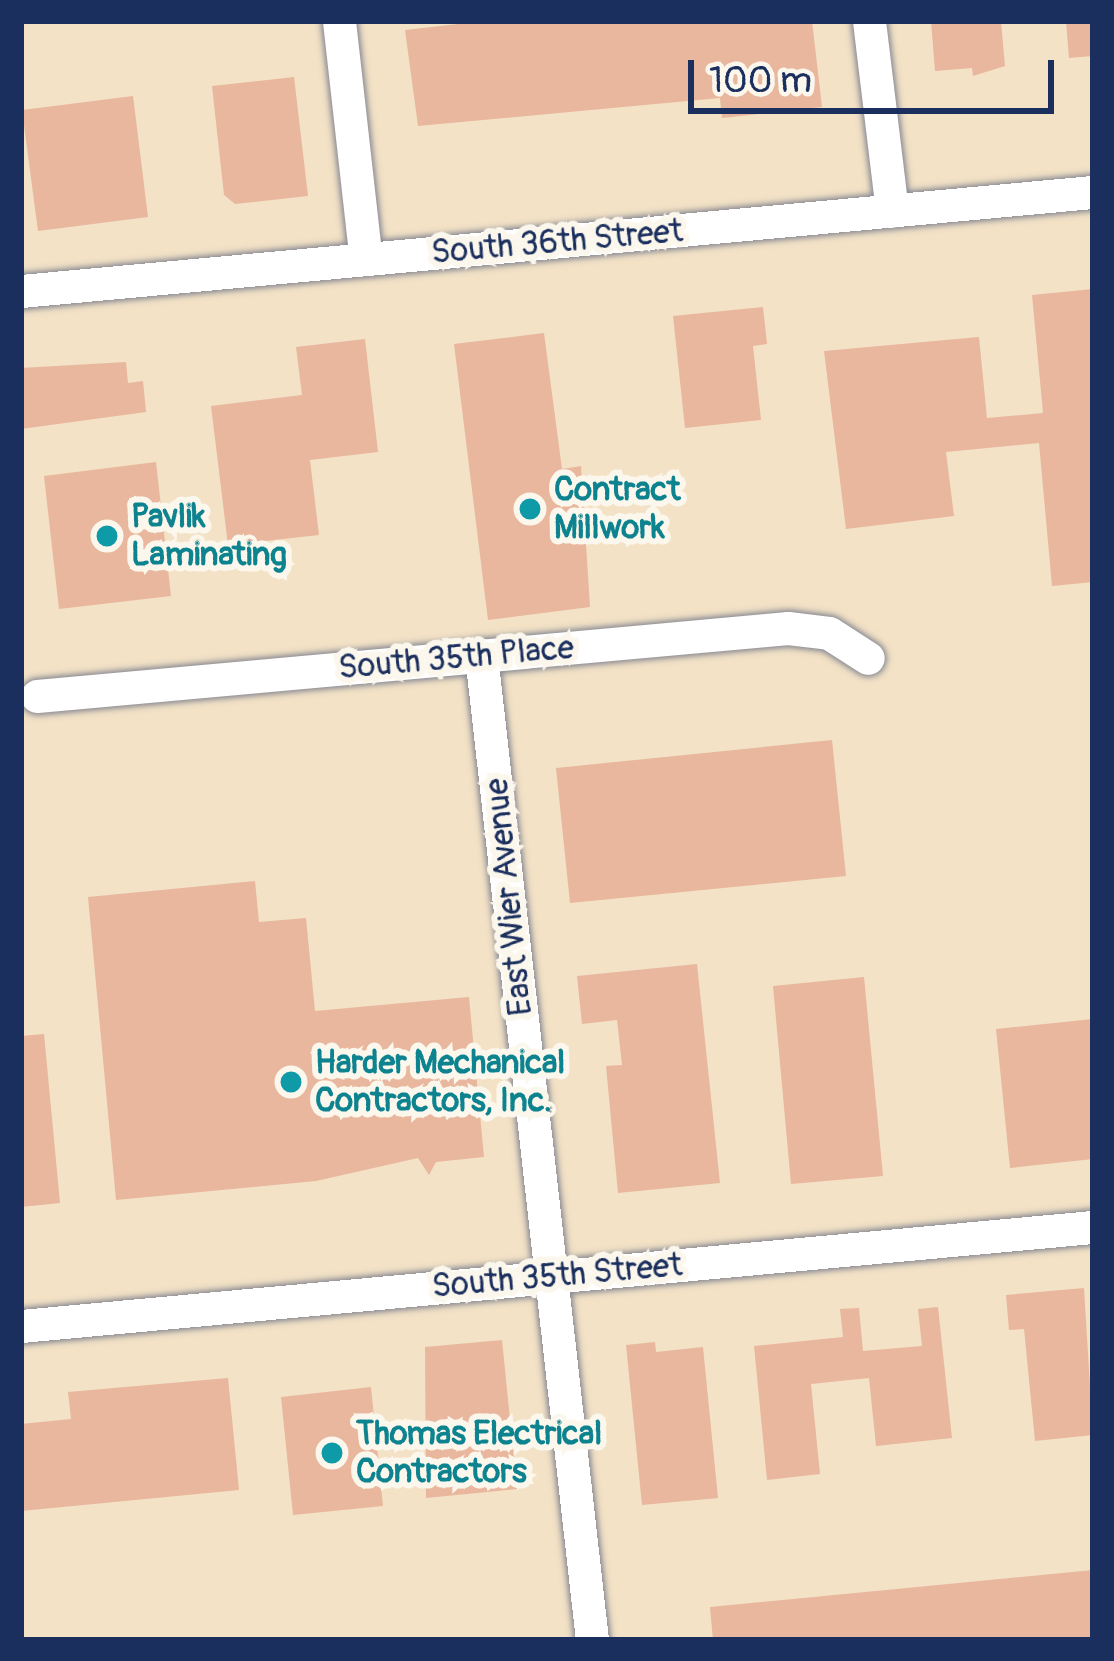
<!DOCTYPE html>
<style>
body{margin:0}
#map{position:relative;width:1114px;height:1661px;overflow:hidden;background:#f3e2c6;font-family:Pangolin,sans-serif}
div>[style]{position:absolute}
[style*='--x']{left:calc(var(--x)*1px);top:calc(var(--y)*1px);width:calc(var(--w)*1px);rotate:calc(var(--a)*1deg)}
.building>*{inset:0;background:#e8b79e}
.roads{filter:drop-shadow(0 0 3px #878892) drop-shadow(0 0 3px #878892)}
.minor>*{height:33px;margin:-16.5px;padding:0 16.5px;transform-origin:16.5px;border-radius:16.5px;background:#fff}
.dots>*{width:33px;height:33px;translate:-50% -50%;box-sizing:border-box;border:6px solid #fbf7ec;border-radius:50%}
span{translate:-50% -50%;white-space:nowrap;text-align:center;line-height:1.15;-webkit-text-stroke:12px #fbf7ec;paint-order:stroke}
.street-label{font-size:33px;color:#1b2f5e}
.culture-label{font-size:33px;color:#0d838f;font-weight:700}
.left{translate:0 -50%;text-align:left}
.frame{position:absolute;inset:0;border:24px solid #1b2f5e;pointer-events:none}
.scale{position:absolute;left:688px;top:60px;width:366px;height:54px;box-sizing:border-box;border:6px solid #1b2f5e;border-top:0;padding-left:15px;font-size:36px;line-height:42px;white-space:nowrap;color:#1b2f5e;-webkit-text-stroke:9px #fbf7ec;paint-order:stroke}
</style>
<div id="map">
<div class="building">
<i style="clip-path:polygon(485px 21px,812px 21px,822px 107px,722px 118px,720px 98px,418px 126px,405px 30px)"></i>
<i style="clip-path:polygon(931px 21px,1001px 21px,1005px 66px,973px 76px,972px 68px,935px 71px)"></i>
<i style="clip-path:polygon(1066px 21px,1093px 21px,1093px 56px,1069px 58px)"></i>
<i style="clip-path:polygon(294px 77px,308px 196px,235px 204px,224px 195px,212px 86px)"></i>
<i style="clip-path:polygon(133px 96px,148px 217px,38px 231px,22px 110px)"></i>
<i style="clip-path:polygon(1093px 289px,1093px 582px,1052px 586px,1039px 443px,946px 452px,954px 516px,846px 529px,824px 351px,979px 337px,987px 418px,1043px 413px,1032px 295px)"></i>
<i style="clip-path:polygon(763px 307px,767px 344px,753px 346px,761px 420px,685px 428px,673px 316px)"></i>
<i style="clip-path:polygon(544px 333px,562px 469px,581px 466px,590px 607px,488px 620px,454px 344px)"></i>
<i style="clip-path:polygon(365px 339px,378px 452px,310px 460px,319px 535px,228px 545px,211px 406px,302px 395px,296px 347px)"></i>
<i style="clip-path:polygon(126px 362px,128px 383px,143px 381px,146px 412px,21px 429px,21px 368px)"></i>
<i style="clip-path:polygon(156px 462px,171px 596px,59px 609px,44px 476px)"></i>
<i style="clip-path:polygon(832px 740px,846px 876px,570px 903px,556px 768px)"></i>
<i style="clip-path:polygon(255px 881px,259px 922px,306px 918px,315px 1011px,469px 997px,484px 1157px,436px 1162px,429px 1175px,418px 1158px,316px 1181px,116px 1200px,88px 897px)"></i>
<i style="clip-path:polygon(697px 964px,720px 1183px,618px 1193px,606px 1066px,622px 1065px,617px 1020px,582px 1024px,577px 976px)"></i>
<i style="clip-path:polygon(864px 977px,883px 1176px,791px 1184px,773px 986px)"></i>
<i style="clip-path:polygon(1093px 1019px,1093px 1159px,1010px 1168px,996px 1029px)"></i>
<i style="clip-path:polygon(44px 1034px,60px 1203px,21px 1207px,21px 1036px)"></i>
<i style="clip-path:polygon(1084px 1288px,1093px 1435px,1035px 1441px,1024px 1329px,1009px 1330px,1006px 1295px)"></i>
<i style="clip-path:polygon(938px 1307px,952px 1438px,876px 1446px,869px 1378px,811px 1384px,820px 1474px,767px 1480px,754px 1346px,843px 1337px,840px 1309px,859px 1308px,863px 1351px,922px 1346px,918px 1309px)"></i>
<i style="clip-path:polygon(502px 1340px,517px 1489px,426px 1498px,425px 1347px)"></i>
<i style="clip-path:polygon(655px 1342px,656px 1352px,703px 1347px,718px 1498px,642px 1505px,626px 1345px)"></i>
<i style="clip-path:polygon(228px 1378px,239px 1490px,21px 1511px,21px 1424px,71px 1419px,68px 1392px)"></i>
<i style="clip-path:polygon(371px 1387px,383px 1506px,293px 1515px,281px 1397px)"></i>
<i style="clip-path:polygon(1093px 1570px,1093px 1640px,713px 1640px,710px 1607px)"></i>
</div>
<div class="roads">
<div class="minor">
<i style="--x:339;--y:21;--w:233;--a:83.6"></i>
<i style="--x:869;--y:21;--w:191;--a:83.1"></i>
<i style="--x:21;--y:291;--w:1077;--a:-5.28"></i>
<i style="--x:481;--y:655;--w:991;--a:83.57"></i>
<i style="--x:37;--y:696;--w:754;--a:-5.17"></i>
<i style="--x:788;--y:628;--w:41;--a:7"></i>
<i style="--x:829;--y:633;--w:46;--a:32.7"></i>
<i style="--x:21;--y:1326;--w:1077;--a:-5.28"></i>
</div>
</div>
<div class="dots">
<i style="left:530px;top:509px;background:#0f9aa8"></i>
<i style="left:107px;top:536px;background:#0f9aa8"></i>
<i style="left:291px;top:1082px;background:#0f9aa8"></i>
<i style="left:332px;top:1453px;background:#0f9aa8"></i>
</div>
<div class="street-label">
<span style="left:557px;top:242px;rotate:-5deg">South 36th Street</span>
<span style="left:456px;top:658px;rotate:-5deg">South 35th Place</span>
<span style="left:509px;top:897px;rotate:-96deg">East Wier Avenue</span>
<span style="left:557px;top:1276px;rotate:-5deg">South 35th Street</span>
</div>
<div class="culture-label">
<span class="left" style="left:554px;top:509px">Contract<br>Millwork</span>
<span class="left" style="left:131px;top:536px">Pavlik<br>Laminating</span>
<span class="left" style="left:315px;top:1082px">Harder Mechanical<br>Contractors, Inc.</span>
<span class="left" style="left:356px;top:1453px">Thomas Electrical<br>Contractors</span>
</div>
<div class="frame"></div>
<div class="scale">100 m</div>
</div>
